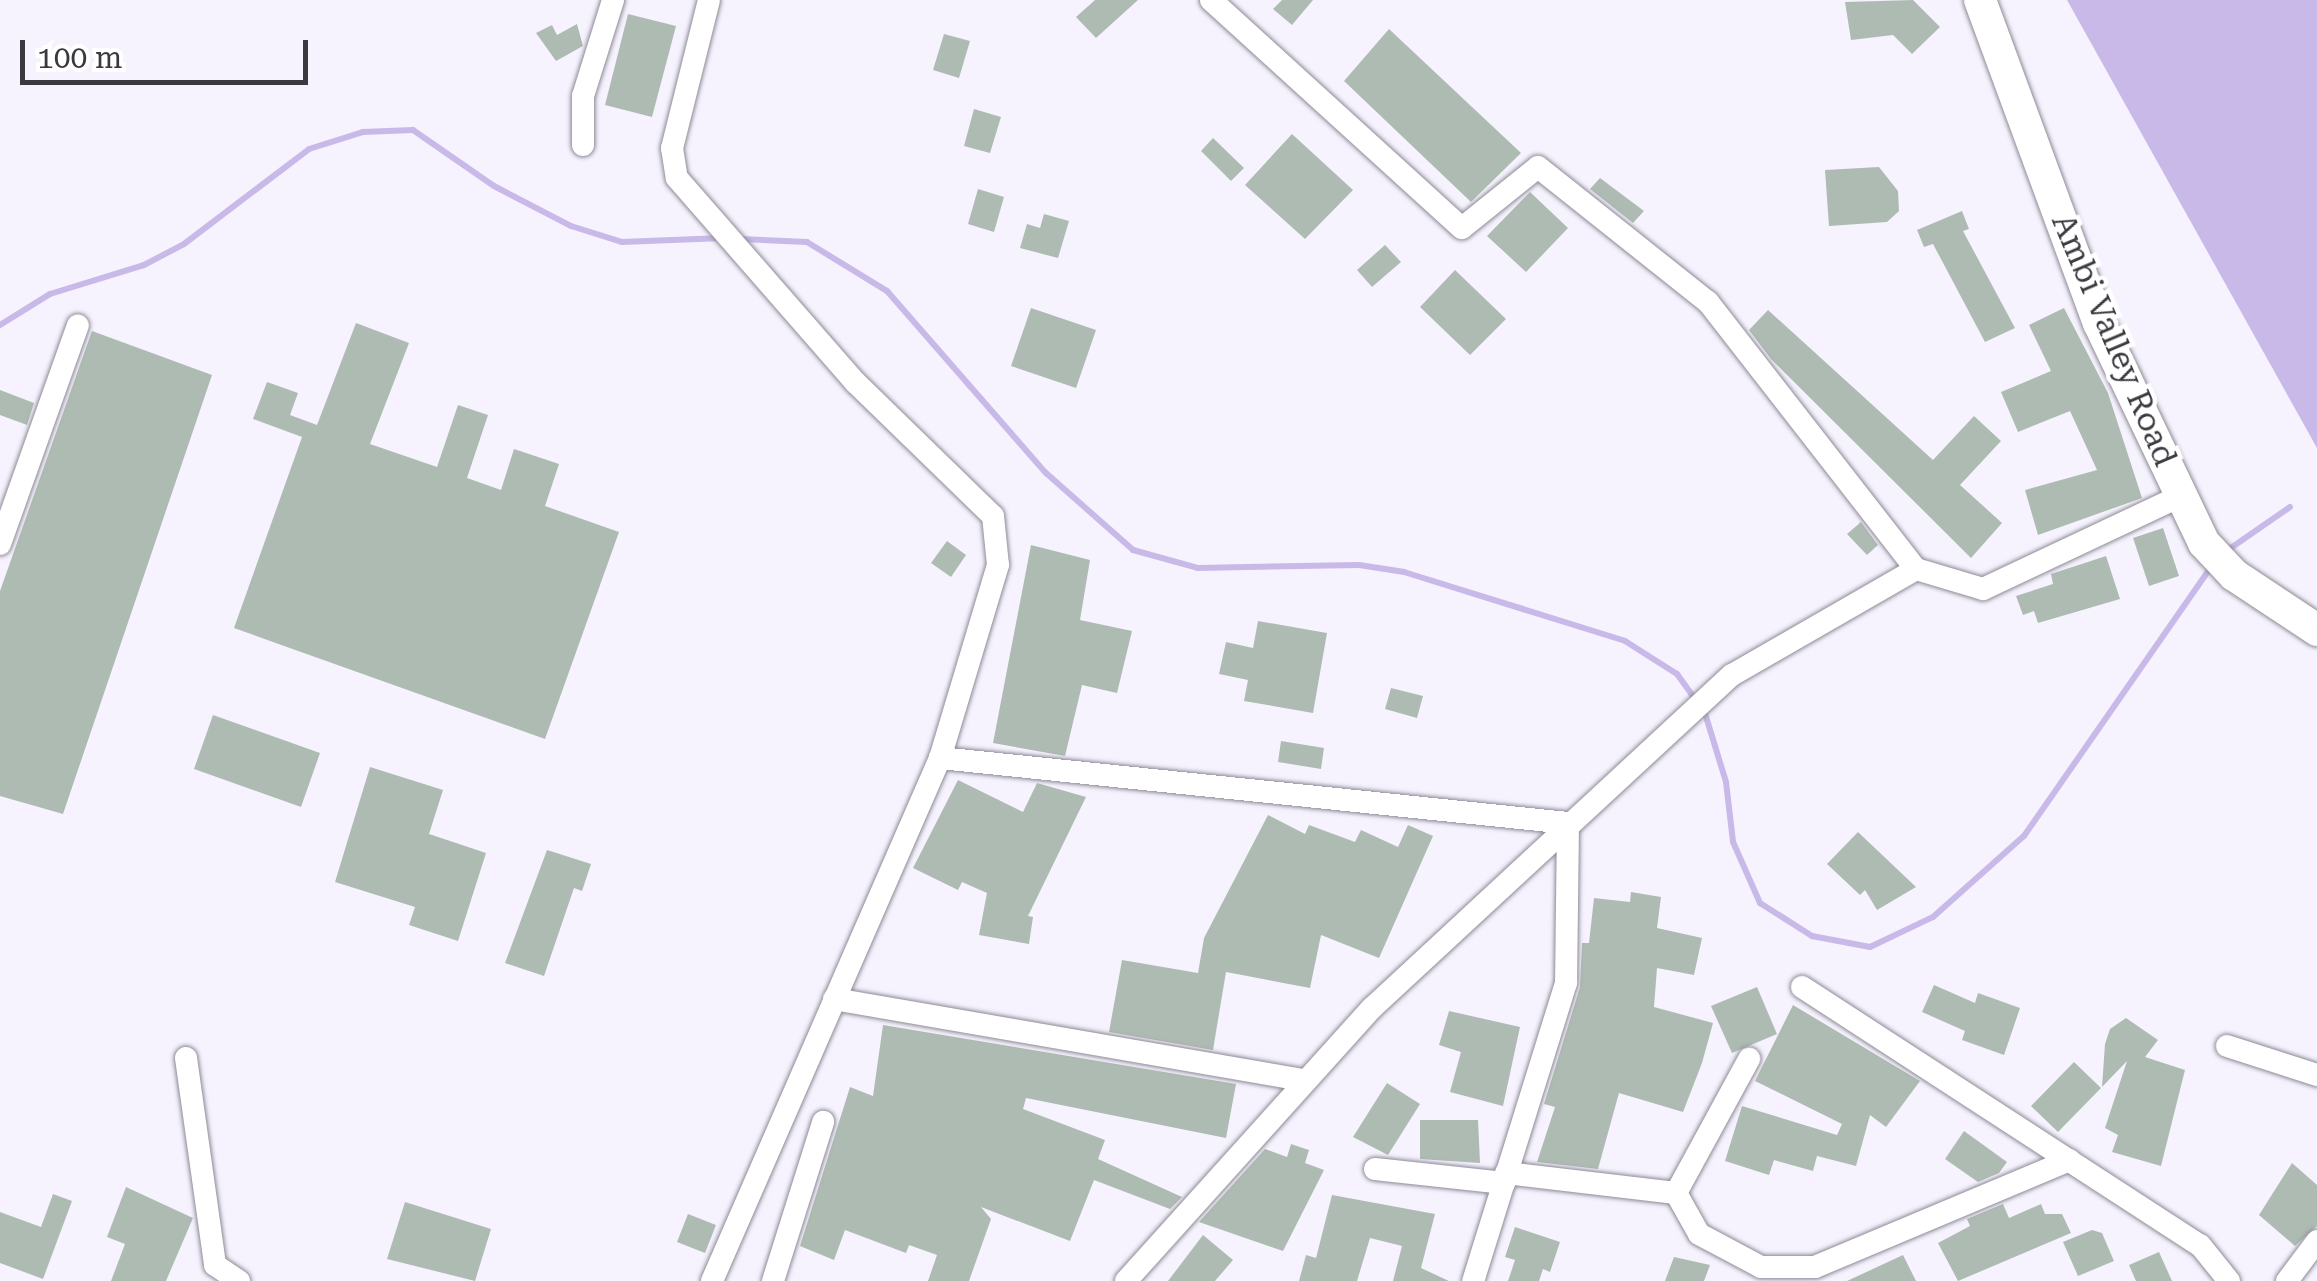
<!DOCTYPE html>
<style>
body{margin:0}
#map{position:relative;width:2317px;height:1281px;overflow:hidden;background:#f6f3fe;font-family:"Roboto Serif",serif}
div>[style]{position:absolute}
[style*='--x']{left:calc(var(--x)*1px);top:calc(var(--y)*1px);width:calc(var(--w)*1px);rotate:calc(var(--a)*1deg)}
.water>*{inset:0;background:#c8b9e8}
.stream>*{height:6px;margin:-3px;padding:0 3px;transform-origin:3px;border-radius:3px;background:#c8b9e8}
.building>*{inset:0;background:#aebbb3}
.roads{filter:drop-shadow(0 0 2px #8d8a96) drop-shadow(0 0 2px #8d8a96)}
.street>*{height:22px;margin:-11px;padding:0 11px;transform-origin:11px;border-radius:11px;background:#fff}
.secondary>*{height:32px;margin:-16px;padding:0 16px;transform-origin:16px;border-radius:16px;background:#fff}
span{translate:-50% -50%;white-space:nowrap;text-align:center;line-height:1.15;-webkit-text-stroke:9px #fff;paint-order:stroke}
.street-label{font-size:32px;color:#3b393e}
.scale{position:absolute;left:20px;top:40px;width:288px;height:45px;box-sizing:border-box;border:5px solid #3b393e;border-top:0;padding-left:12px;font-size:30px;line-height:35px;white-space:nowrap;color:#3b393e;-webkit-text-stroke:8px #fff;paint-order:stroke}
</style>
<div id="map">
<div class="water">
<i style="clip-path:polygon(2067px 0,2317px 0,2317px 448px)"></i>
</div>
<div class="stream">
<i style="--x:741;--y:239;--w:66;--a:2.6"></i>
<i style="--x:807;--y:242;--w:94;--a:31.5"></i>
<i style="--x:887;--y:291;--w:242;--a:48.9"></i>
<i style="--x:1046;--y:473;--w:116;--a:41.5"></i>
<i style="--x:1133;--y:550;--w:67;--a:15.5"></i>
<i style="--x:1198;--y:568;--w:161;--a:-1.1"></i>
<i style="--x:1359;--y:565;--w:46;--a:8.8"></i>
<i style="--x:1404;--y:572;--w:232;--a:17.3"></i>
<i style="--x:1625;--y:641;--w:62;--a:32.4"></i>
<i style="--x:1677;--y:674;--w:32;--a:54"></i>
<i style="--x:0;--y:325;--w:59;--a:-31.8"></i>
<i style="--x:50;--y:294;--w:98;--a:-17.1"></i>
<i style="--x:144;--y:265;--w:45;--a:-27.7"></i>
<i style="--x:184;--y:244;--w:157;--a:-37.2"></i>
<i style="--x:309;--y:149;--w:57;--a:-17.5"></i>
<i style="--x:363;--y:132;--w:50;--a:-2.3"></i>
<i style="--x:413;--y:130;--w:98;--a:34.7"></i>
<i style="--x:494;--y:186;--w:87;--a:27.5"></i>
<i style="--x:571;--y:226;--w:53;--a:17.4"></i>
<i style="--x:622;--y:242;--w:101;--a:-2.3"></i>
<i style="--x:2225;--y:552;--w:79;--a:-34.7"></i>
<i style="--x:1704;--y:710;--w:75;--a:73"></i>
<i style="--x:1726;--y:782;--w:60;--a:83.3"></i>
<i style="--x:1733;--y:842;--w:67;--a:66.1"></i>
<i style="--x:1760;--y:903;--w:62;--a:32.4"></i>
<i style="--x:1812;--y:936;--w:59;--a:10.7"></i>
<i style="--x:1870;--y:947;--w:70;--a:-25.5"></i>
<i style="--x:1933;--y:917;--w:122;--a:-41.7"></i>
<i style="--x:2024;--y:836;--w:331;--a:-55.2"></i>
</div>
<div class="building">
<i style="clip-path:polygon(1095px 0,1138px 0,1096px 38px,1076px 17px)"></i>
<i style="clip-path:polygon(1282px 0,1313px 0,1292px 25px,1273px 9px)"></i>
<i style="clip-path:polygon(1913px 0,1940px 27px,1912px 54px,1893px 35px,1851px 40px,1845px 2px)"></i>
<i style="clip-path:polygon(628px 14px,676px 26px,652px 117px,605px 105px)"></i>
<i style="clip-path:polygon(577px 24px,583px 46px,556px 61px,536px 33px,552px 25px,557px 35px)"></i>
<i style="clip-path:polygon(1389px 29px,1521px 153px,1471px 202px,1344px 81px)"></i>
<i style="clip-path:polygon(944px 34px,970px 41px,959px 78px,933px 70px)"></i>
<i style="clip-path:polygon(974px 109px,1001px 117px,990px 153px,964px 146px)"></i>
<i style="clip-path:polygon(1292px 134px,1353px 190px,1305px 239px,1245px 185px)"></i>
<i style="clip-path:polygon(1213px 138px,1244px 168px,1231px 181px,1201px 151px)"></i>
<i style="clip-path:polygon(1879px 167px,1898px 191px,1899px 211px,1887px 222px,1829px 226px,1825px 170px)"></i>
<i style="clip-path:polygon(1600px 178px,1644px 211px,1633px 223px,1590px 189px)"></i>
<i style="clip-path:polygon(978px 189px,1004px 197px,994px 232px,968px 224px)"></i>
<i style="clip-path:polygon(1530px 192px,1568px 228px,1526px 272px,1487px 236px)"></i>
<i style="clip-path:polygon(1962px 211px,1969px 229px,1963px 231px,2015px 328px,1985px 342px,1933px 244px,1924px 247px,1917px 230px)"></i>
<i style="clip-path:polygon(1044px 214px,1069px 221px,1058px 258px,1020px 248px,1027px 224px,1040px 228px)"></i>
<i style="clip-path:polygon(1385px 245px,1401px 262px,1372px 287px,1357px 270px)"></i>
<i style="clip-path:polygon(1455px 270px,1506px 319px,1470px 355px,1420px 307px)"></i>
<i style="clip-path:polygon(1031px 308px,1096px 330px,1076px 388px,1011px 366px)"></i>
<i style="clip-path:polygon(2064px 308px,2108px 393px,2142px 498px,2038px 535px,2025px 490px,2097px 470px,2070px 411px,2018px 432px,2001px 392px,2051px 371px,2029px 325px)"></i>
<i style="clip-path:polygon(1768px 310px,1933px 460px,1974px 416px,2001px 441px,1960px 485px,2002px 523px,1971px 558px,1771px 359px,1749px 330px)"></i>
<i style="clip-path:polygon(356px 323px,409px 343px,370px 444px,437px 467px,458px 405px,488px 415px,467px 478px,501px 490px,514px 449px,559px 464px,545px 506px,619px 532px,545px 739px,234px 628px,302px 437px,253px 419px,267px 382px,298px 393px,290px 415px,317px 425px)"></i>
<i style="clip-path:polygon(92px 331px,212px 375px,63px 814px,0 796px,0 591px)"></i>
<i style="clip-path:polygon(0 390px,34px 403px,27px 425px,0 415px)"></i>
<i style="clip-path:polygon(1861px 522px,1878px 545px,1867px 555px,1847px 534px)"></i>
<i style="clip-path:polygon(2163px 528px,2179px 576px,2149px 586px,2133px 538px)"></i>
<i style="clip-path:polygon(947px 541px,966px 555px,951px 577px,931px 563px)"></i>
<i style="clip-path:polygon(1031px 545px,1090px 560px,1080px 620px,1132px 631px,1117px 693px,1082px 685px,1065px 756px,993px 743px)"></i>
<i style="clip-path:polygon(2106px 556px,2120px 599px,2038px 623px,2034px 611px,2023px 615px,2016px 596px,2053px 584px,2051px 574px)"></i>
<i style="clip-path:polygon(1258px 621px,1327px 633px,1313px 713px,1244px 701px,1248px 680px,1219px 674px,1226px 642px,1253px 648px)"></i>
<i style="clip-path:polygon(1391px 688px,1423px 696px,1417px 718px,1385px 709px)"></i>
<i style="clip-path:polygon(213px 715px,320px 753px,301px 807px,194px 769px)"></i>
<i style="clip-path:polygon(1281px 741px,1324px 748px,1321px 769px,1278px 762px)"></i>
<i style="clip-path:polygon(370px 767px,443px 790px,429px 834px,486px 853px,458px 941px,409px 925px,415px 907px,335px 882px)"></i>
<i style="clip-path:polygon(958px 780px,1023px 812px,1037px 783px,1086px 797px,1028px 916px,1033px 917px,1029px 944px,979px 935px,987px 893px,962px 882px,958px 890px,913px 868px)"></i>
<i style="clip-path:polygon(1268px 815px,1305px 834px,1309px 825px,1355px 842px,1361px 830px,1398px 847px,1408px 825px,1433px 836px,1379px 958px,1321px 935px,1310px 988px,1226px 972px,1213px 1050px,1109px 1032px,1122px 960px,1198px 973px,1204px 938px)"></i>
<i style="clip-path:polygon(1858px 832px,1916px 887px,1877px 910px,1865px 890px,1860px 895px,1827px 864px)"></i>
<i style="clip-path:polygon(547px 850px,591px 864px,582px 891px,574px 888px,544px 976px,505px 963px)"></i>
<i style="clip-path:polygon(1631px 892px,1661px 897px,1657px 928px,1702px 938px,1694px 975px,1657px 968px,1654px 1007px,1713px 1023px,1702px 1063px,1683px 1112px,1619px 1093px,1598px 1169px,1537px 1162px,1555px 1107px,1544px 1104px,1580px 987px,1582px 943px,1589px 943px,1594px 898px,1630px 902px)"></i>
<i style="clip-path:polygon(1934px 985px,1975px 1003px,1978px 993px,2020px 1008px,2004px 1055px,1962px 1040px,1965px 1031px,1922px 1012px)"></i>
<i style="clip-path:polygon(1757px 987px,1777px 1034px,1732px 1053px,1711px 1006px)"></i>
<i style="clip-path:polygon(1793px 1005px,1920px 1081px,1886px 1127px,1870px 1115px,1856px 1166px,1817px 1156px,1813px 1171px,1774px 1160px,1769px 1175px,1725px 1161px,1742px 1106px,1837px 1135px,1842px 1124px,1755px 1081px)"></i>
<i style="clip-path:polygon(1449px 1011px,1520px 1027px,1503px 1106px,1450px 1092px,1461px 1052px,1439px 1045px)"></i>
<i style="clip-path:polygon(2126px 1018px,2158px 1040px,2145px 1057px,2185px 1070px,2161px 1166px,2112px 1152px,2118px 1135px,2105px 1128px,2127px 1061px,2102px 1087px,2105px 1044px,2110px 1029px)"></i>
<i style="clip-path:polygon(883px 1025px,1236px 1084px,1226px 1138px,1026px 1098px,1023px 1109px,1105px 1140px,1098px 1159px,1182px 1197px,1170px 1209px,1094px 1180px,1070px 1241px,981px 1207px,991px 1219px,969px 1281px,928px 1281px,937px 1255px,909px 1245px,906px 1253px,845px 1230px,834px 1260px,800px 1246px,850px 1087px,873px 1096px)"></i>
<i style="clip-path:polygon(2074px 1062px,2101px 1088px,2058px 1132px,2031px 1106px)"></i>
<i style="clip-path:polygon(1387px 1083px,1420px 1104px,1388px 1155px,1353px 1137px)"></i>
<i style="clip-path:polygon(1420px 1120px,1478px 1120px,1480px 1163px,1420px 1159px)"></i>
<i style="clip-path:polygon(1964px 1131px,2007px 1162px,1999px 1173px,1978px 1182px,1945px 1159px)"></i>
<i style="clip-path:polygon(1291px 1144px,1309px 1150px,1305px 1163px,1324px 1170px,1283px 1251px,1199px 1222px,1265px 1149px,1287px 1157px)"></i>
<i style="clip-path:polygon(2292px 1163px,2317px 1185px,2317px 1226px,2295px 1246px,2259px 1215px)"></i>
<i style="clip-path:polygon(126px 1187px,193px 1218px,166px 1281px,111px 1281px,125px 1244px,107px 1237px)"></i>
<i style="clip-path:polygon(53px 1194px,72px 1201px,43px 1279px,0 1263px,0 1212px,41px 1227px)"></i>
<i style="clip-path:polygon(1332px 1195px,1435px 1214px,1421px 1268px,1449px 1281px,1393px 1281px,1402px 1246px,1370px 1238px,1357px 1281px,1299px 1281px,1306px 1255px,1316px 1258px)"></i>
<i style="clip-path:polygon(405px 1202px,491px 1229px,475px 1281px,387px 1259px)"></i>
<i style="clip-path:polygon(2003px 1204px,2009px 1218px,2041px 1204px,2045px 1214px,2062px 1214px,2071px 1233px,1958px 1281px,1938px 1243px,1970px 1226px,1967px 1219px)"></i>
<i style="clip-path:polygon(688px 1214px,716px 1225px,705px 1253px,677px 1242px)"></i>
<i style="clip-path:polygon(1515px 1227px,1560px 1242px,1550px 1272px,1543px 1269px,1539px 1281px,1508px 1281px,1515px 1260px,1505px 1257px)"></i>
<i style="clip-path:polygon(2092px 1230px,2102px 1233px,2114px 1261px,2078px 1276px,2063px 1242px)"></i>
<i style="clip-path:polygon(1203px 1235px,1233px 1260px,1215px 1281px,1168px 1281px)"></i>
<i style="clip-path:polygon(2159px 1252px,2172px 1281px,2136px 1281px,2129px 1265px)"></i>
<i style="clip-path:polygon(1903px 1255px,1916px 1281px,1847px 1281px)"></i>
<i style="clip-path:polygon(1674px 1257px,1710px 1265px,1704px 1281px,1665px 1281px)"></i>
</div>
<div class="roads">
<div class="street">
<i style="--x:709;--y:0;--w:153;--a:104"></i>
<i style="--x:672;--y:148;--w:30;--a:81"></i>
<i style="--x:677;--y:178;--w:271;--a:48.9"></i>
<i style="--x:855;--y:382;--w:192;--a:44.2"></i>
<i style="--x:993;--y:516;--w:49;--a:84.2"></i>
<i style="--x:998;--y:565;--w:202;--a:106.7"></i>
<i style="--x:1211;--y:0;--w:339;--a:42.3"></i>
<i style="--x:1462;--y:228;--w:97;--a:-38.8"></i>
<i style="--x:1538;--y:167;--w:217;--a:38.5"></i>
<i style="--x:1708;--y:302;--w:338;--a:52.1"></i>
<i style="--x:583;--y:145;--w:49;--a:-90"></i>
<i style="--x:583;--y:96;--w:101;--a:-72.6"></i>
<i style="--x:0;--y:544;--w:232;--a:-70.4"></i>
<i style="--x:1802;--y:987;--w:474;--a:33"></i>
<i style="--x:2200;--y:1245;--w:46;--a:51.1"></i>
<i style="--x:834;--y:999;--w:474;--a:9.8"></i>
<i style="--x:2227;--y:1046;--w:95;--a:17.9"></i>
<i style="--x:186;--y:1058;--w:209;--a:82"></i>
<i style="--x:215;--y:1265;--w:29;--a:34"></i>
<i style="--x:1375;--y:1169;--w:130;--a:6.2"></i>
<i style="--x:1506;--y:1173;--w:171;--a:6.7"></i>
<i style="--x:1676;--y:1193;--w:47;--a:60.7"></i>
<i style="--x:1699;--y:1234;--w:70;--a:28"></i>
<i style="--x:1761;--y:1267;--w:54;--a:0"></i>
<i style="--x:1815;--y:1267;--w:276;--a:-22.8"></i>
<i style="--x:1676;--y:1193;--w:153;--a:-61.4"></i>
<i style="--x:712;--y:1281;--w:571;--a:-66.45"></i>
<i style="--x:940;--y:758;--w:631;--a:5.91"></i>
<i style="--x:1568;--y:823;--w:160;--a:90.7"></i>
<i style="--x:1566;--y:983;--w:312;--a:107.3"></i>
<i style="--x:773;--y:1281;--w:167;--a:-72.5"></i>
<i style="--x:1126;--y:1281;--w:367;--a:-48"></i>
<i style="--x:1372;--y:1008;--w:490;--a:-42.8"></i>
<i style="--x:1732;--y:675;--w:212;--a:-29.9"></i>
<i style="--x:1916;--y:569;--w:70;--a:16.6"></i>
<i style="--x:1983;--y:589;--w:219;--a:-25.2"></i>
<i style="--x:2287;--y:1281;--w:50;--a:-53.1"></i>
</div>
<div class="secondary">
<i style="--x:1980;--y:0;--w:344;--a:69.8"></i>
<i style="--x:2099;--y:323;--w:244;--a:64.5"></i>
<i style="--x:2204;--y:543;--w:44;--a:46.8"></i>
<i style="--x:2234;--y:575;--w:100;--a:33.5"></i>
</div>
</div>
<div class="street-label">
<span style="left:2114px;top:340px;rotate:67deg">Ambi Valley Road</span>
</div>
<div class="scale">100 m</div>
</div>
